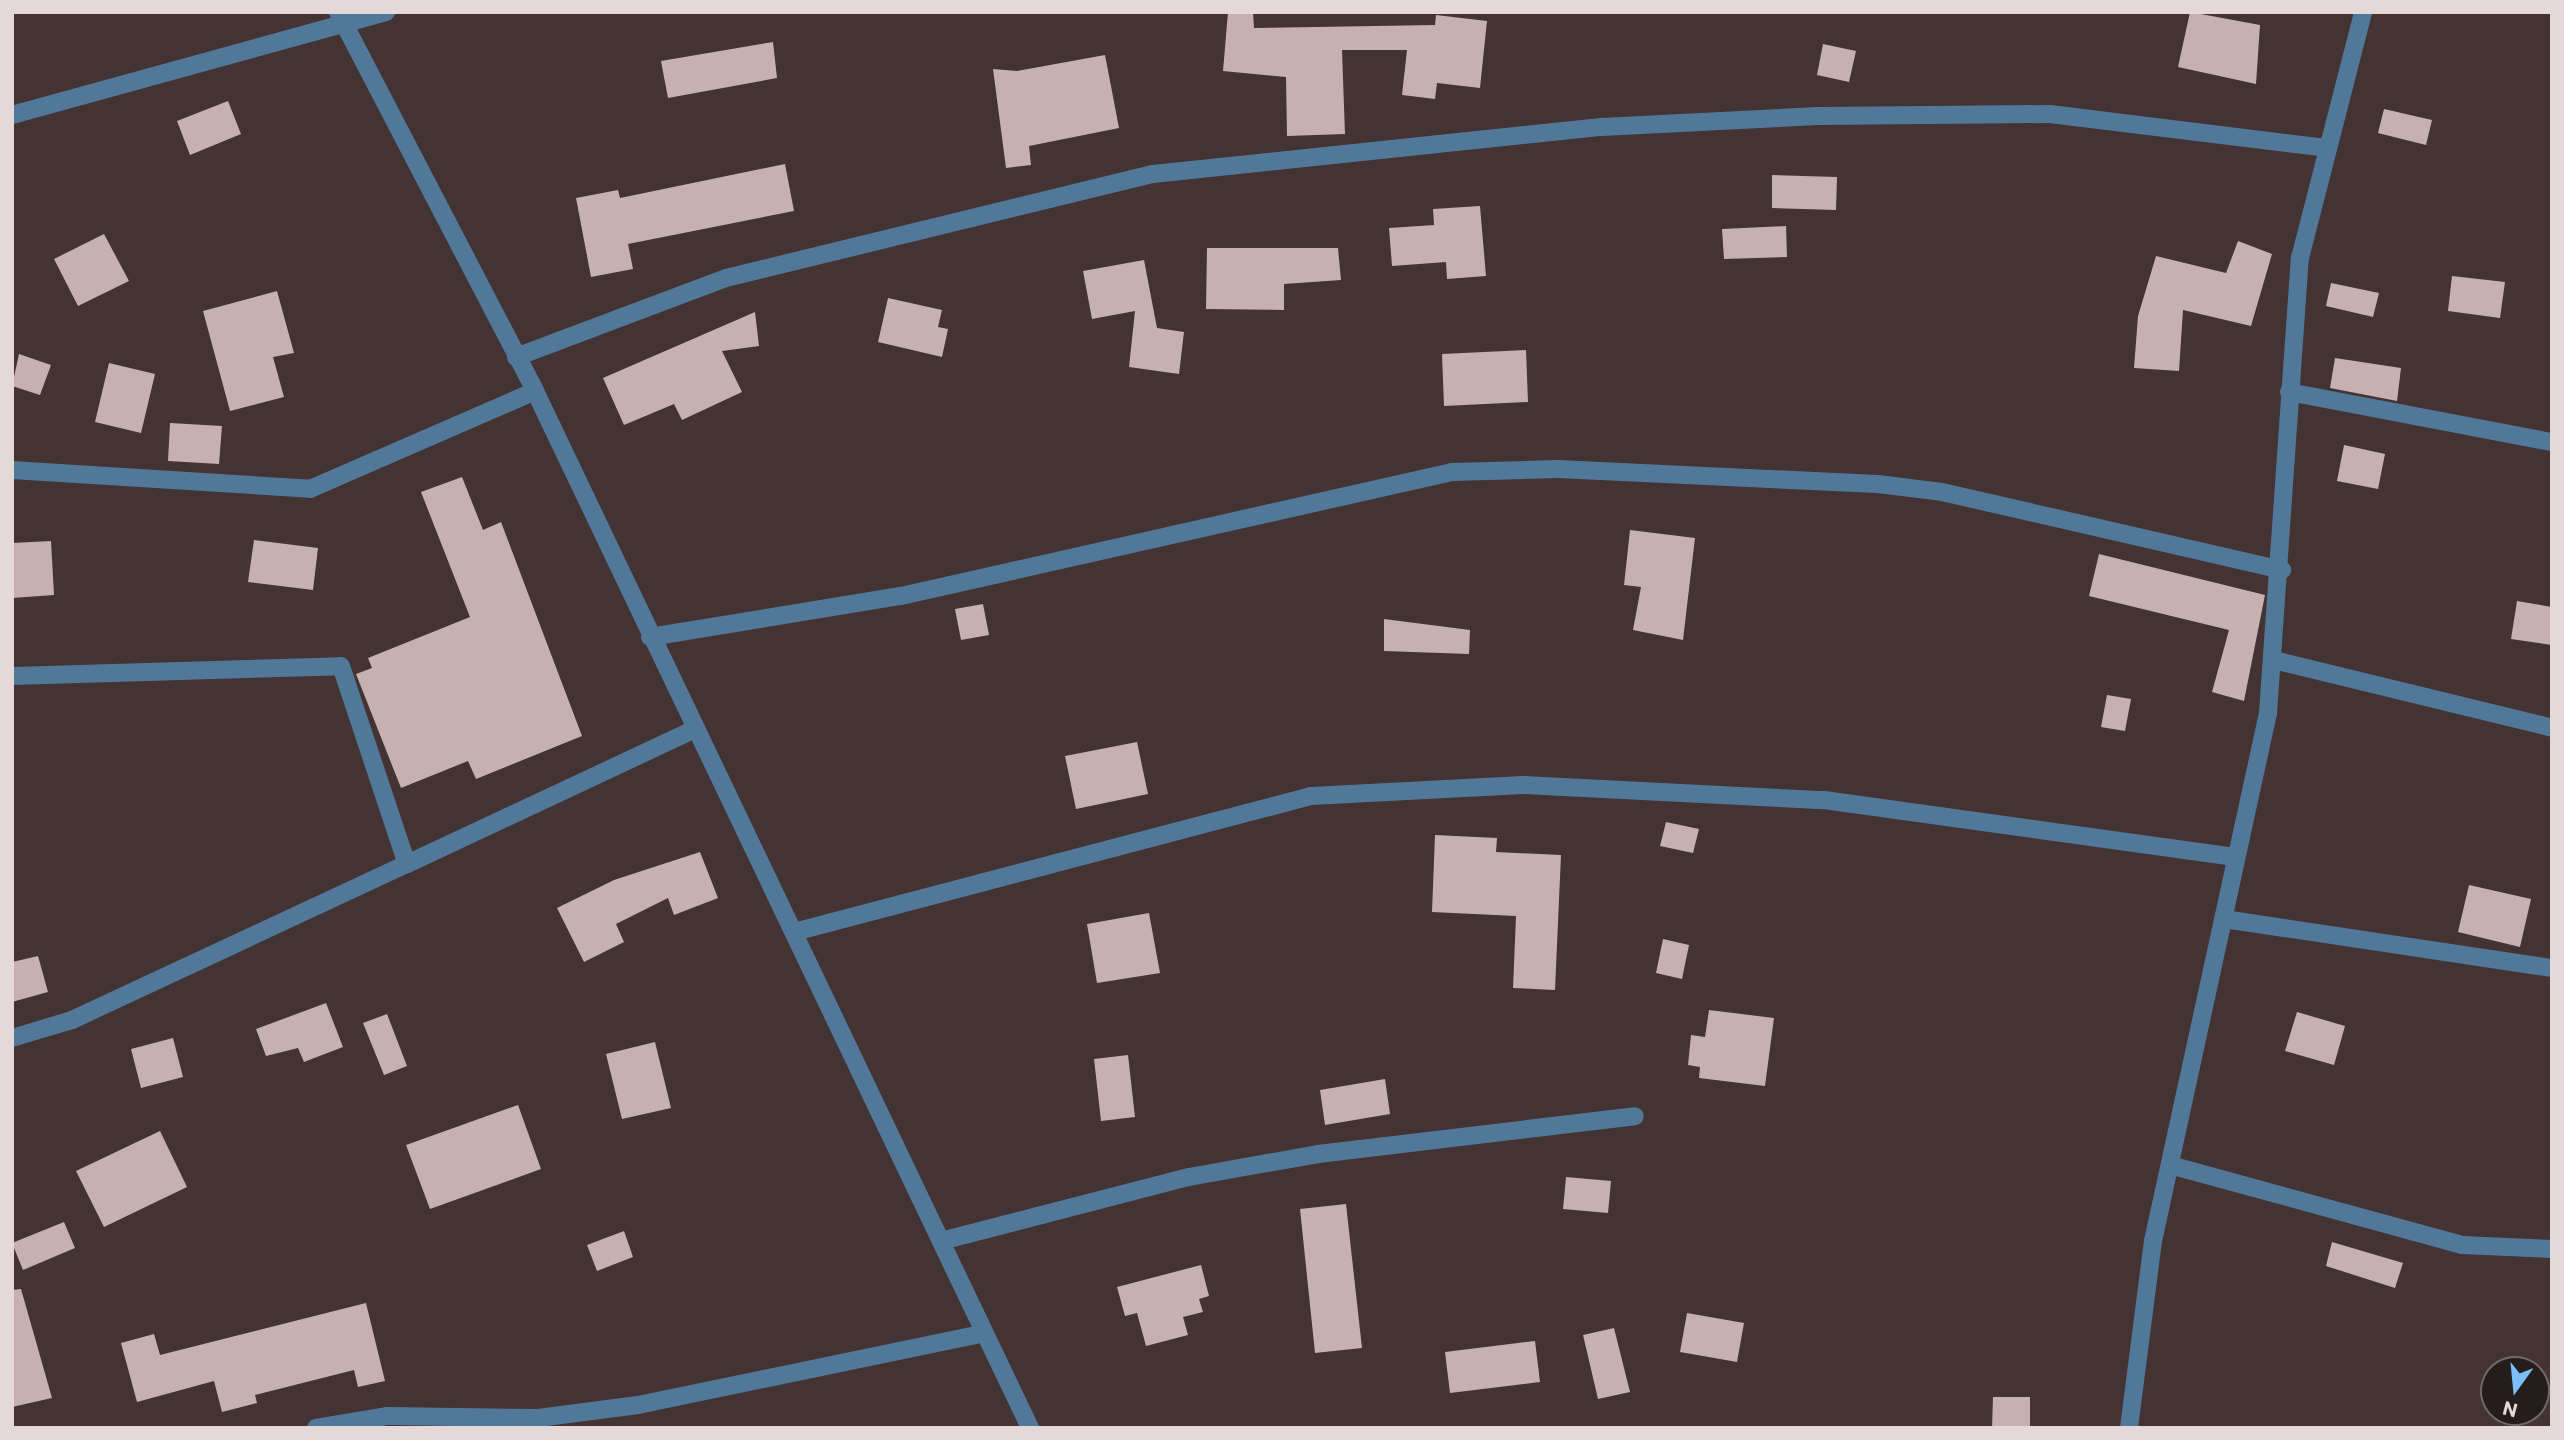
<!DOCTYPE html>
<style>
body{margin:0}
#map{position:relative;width:2564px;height:1440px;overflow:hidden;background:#433332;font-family:Commissioner,sans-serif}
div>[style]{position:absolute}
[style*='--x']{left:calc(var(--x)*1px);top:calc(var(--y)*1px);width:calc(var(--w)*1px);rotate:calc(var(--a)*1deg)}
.building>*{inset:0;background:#c6b1b0}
.minor>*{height:18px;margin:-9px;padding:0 9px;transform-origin:9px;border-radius:9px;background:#527899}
span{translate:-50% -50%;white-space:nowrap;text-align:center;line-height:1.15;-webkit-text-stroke:7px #241d1c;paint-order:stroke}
.frame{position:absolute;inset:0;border:14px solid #e4d9d8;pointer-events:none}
.north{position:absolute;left:2480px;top:1356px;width:70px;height:70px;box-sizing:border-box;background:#241d1c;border:2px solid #716867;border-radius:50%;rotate:195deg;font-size:19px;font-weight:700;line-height:28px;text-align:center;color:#e4d9d8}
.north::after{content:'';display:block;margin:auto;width:24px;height:32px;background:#7abff8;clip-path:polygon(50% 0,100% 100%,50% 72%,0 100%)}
</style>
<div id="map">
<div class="building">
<i style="clip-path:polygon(1228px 12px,1253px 12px,1254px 28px,1435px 25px,1436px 15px,1487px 21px,1480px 88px,1437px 83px,1435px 99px,1402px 95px,1407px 50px,1342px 50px,1345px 134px,1287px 136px,1286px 77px,1223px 71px)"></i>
<i style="clip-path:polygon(2190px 12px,2260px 25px,2256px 84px,2178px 67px)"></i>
<i style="clip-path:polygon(773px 42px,777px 78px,668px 98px,661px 61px)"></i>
<i style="clip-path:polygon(1823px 44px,1856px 51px,1849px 82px,1817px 75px)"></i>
<i style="clip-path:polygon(1105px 55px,1119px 128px,1029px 146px,1031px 165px,1006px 168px,993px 69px,1017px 71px)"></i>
<i style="clip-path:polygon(228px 101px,241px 134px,190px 155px,177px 121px)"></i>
<i style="clip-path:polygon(2384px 109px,2432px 120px,2426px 145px,2378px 133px)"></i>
<i style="clip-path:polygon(785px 164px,794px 211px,628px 244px,633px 269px,591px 277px,576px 198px,618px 190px,620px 198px)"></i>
<i style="clip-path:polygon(1772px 175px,1837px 177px,1836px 210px,1772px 208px)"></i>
<i style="clip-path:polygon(1480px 206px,1486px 276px,1447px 279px,1446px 262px,1392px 266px,1389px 228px,1434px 225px,1433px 209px)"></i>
<i style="clip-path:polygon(1786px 226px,1787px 257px,1724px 259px,1722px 229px)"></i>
<i style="clip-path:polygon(104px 234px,129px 281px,78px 306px,54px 259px)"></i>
<i style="clip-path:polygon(2238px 241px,2272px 254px,2251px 326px,2183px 310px,2179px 371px,2134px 368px,2138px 316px,2156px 256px,2226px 273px)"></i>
<i style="clip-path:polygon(1207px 248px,1338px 248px,1341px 280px,1284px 284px,1284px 310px,1206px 309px)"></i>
<i style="clip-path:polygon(1144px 260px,1157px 328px,1184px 332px,1179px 374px,1129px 367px,1135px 311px,1092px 319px,1083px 271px)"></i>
<i style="clip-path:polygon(2452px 276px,2505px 282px,2500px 318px,2448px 311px)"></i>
<i style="clip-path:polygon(2331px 283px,2379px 293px,2373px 317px,2326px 306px)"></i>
<i style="clip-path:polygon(277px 291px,294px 353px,273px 357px,284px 397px,230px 411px,203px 311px)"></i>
<i style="clip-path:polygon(888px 298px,942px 310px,938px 327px,948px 329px,942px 357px,878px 342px)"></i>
<i style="clip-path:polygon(755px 312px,759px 346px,722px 351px,742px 392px,682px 420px,674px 404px,624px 425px,603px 378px)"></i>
<i style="clip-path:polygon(1526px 350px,1528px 402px,1444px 406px,1442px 354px)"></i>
<i style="clip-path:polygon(19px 354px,51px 365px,40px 395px,12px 386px)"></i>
<i style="clip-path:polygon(2335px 358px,2401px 368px,2397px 401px,2330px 388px)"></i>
<i style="clip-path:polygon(109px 363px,155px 374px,141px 433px,95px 422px)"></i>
<i style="clip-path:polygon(170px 423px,222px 426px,219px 464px,168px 461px)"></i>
<i style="clip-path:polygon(2344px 445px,2385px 454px,2378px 489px,2337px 481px)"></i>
<i style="clip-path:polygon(462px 477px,483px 530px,501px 522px,582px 736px,476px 779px,468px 761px,401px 788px,356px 674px,372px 668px,368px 658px,470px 617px,421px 492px)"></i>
<i style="clip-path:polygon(1630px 530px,1695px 538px,1683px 640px,1633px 630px,1641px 587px,1624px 585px)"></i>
<i style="clip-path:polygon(254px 540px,318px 548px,313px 590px,248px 582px)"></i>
<i style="clip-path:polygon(51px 541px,54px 595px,12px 598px,12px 543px)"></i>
<i style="clip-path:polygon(2099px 554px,2265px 595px,2244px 701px,2212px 692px,2229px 630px,2089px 596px)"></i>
<i style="clip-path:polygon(2517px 601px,2552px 607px,2552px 645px,2511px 639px)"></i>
<i style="clip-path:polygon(983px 604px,989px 635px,961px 640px,955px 609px)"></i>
<i style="clip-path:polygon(1384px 619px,1470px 630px,1469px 654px,1384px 651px)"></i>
<i style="clip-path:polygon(2107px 695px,2131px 699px,2125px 731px,2101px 727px)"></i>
<i style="clip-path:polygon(1137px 742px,1148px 794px,1076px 809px,1065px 756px)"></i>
<i style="clip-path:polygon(1666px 822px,1699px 829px,1693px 853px,1660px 846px)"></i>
<i style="clip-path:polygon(1435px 835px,1497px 838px,1496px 852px,1561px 855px,1555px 990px,1513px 988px,1516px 916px,1432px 912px)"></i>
<i style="clip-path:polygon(700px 852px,718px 898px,674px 915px,668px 898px,616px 924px,624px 942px,584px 962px,557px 908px,614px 880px)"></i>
<i style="clip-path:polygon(2469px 885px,2531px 899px,2520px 947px,2458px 932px)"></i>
<i style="clip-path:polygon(1149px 913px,1160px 973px,1097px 983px,1087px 924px)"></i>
<i style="clip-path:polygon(1663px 939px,1689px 945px,1682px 979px,1656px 973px)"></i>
<i style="clip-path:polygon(38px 956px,48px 992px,12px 1002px,12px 962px)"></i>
<i style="clip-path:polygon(326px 1003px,343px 1047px,304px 1062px,298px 1048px,266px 1056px,256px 1029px)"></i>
<i style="clip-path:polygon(1709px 1010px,1774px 1018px,1765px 1086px,1699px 1078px,1700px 1067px,1688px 1065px,1691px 1035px,1705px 1037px)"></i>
<i style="clip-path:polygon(2297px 1012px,2345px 1026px,2334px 1065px,2285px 1051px)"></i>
<i style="clip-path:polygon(387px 1014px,407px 1066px,384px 1075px,363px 1023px)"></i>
<i style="clip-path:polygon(173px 1038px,183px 1077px,141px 1088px,131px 1049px)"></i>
<i style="clip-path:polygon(655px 1042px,671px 1108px,622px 1119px,606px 1054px)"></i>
<i style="clip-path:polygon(1128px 1055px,1135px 1117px,1101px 1121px,1094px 1059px)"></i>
<i style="clip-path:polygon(1385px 1079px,1390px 1114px,1325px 1125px,1320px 1090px)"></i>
<i style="clip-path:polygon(518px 1105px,541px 1169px,430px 1209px,406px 1145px)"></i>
<i style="clip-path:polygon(160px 1131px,187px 1187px,104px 1227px,76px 1171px)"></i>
<i style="clip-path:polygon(1566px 1177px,1611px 1181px,1608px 1213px,1563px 1209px)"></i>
<i style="clip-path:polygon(1346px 1204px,1362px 1348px,1315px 1353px,1300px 1209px)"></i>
<i style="clip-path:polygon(64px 1222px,75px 1248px,23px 1270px,12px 1243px)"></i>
<i style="clip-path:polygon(624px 1231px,633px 1257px,597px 1271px,587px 1245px)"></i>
<i style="clip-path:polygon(2332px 1242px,2403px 1263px,2395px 1288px,2326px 1266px)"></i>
<i style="clip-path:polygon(1201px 1265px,1209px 1296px,1199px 1299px,1203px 1312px,1183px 1317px,1188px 1335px,1146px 1346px,1137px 1313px,1125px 1316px,1117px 1287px)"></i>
<i style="clip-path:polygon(21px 1289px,52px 1398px,12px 1407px,12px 1290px)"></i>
<i style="clip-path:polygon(366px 1303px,385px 1381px,358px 1387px,354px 1370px,255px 1395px,257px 1403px,222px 1412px,214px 1381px,137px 1402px,121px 1343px,154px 1334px,160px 1355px)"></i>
<i style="clip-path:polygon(1687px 1313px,1744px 1323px,1737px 1362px,1680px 1352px)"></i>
<i style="clip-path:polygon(1614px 1328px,1630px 1392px,1598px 1399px,1583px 1335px)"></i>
<i style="clip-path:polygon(1535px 1341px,1540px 1382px,1450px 1393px,1445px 1352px)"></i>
<i style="clip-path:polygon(1993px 1397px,2030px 1397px,2030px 1428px,1992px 1428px)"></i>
</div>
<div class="minor">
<i style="--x:338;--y:12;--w:427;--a:62.5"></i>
<i style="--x:535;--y:391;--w:1149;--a:64.48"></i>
<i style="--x:12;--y:115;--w:388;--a:-15.4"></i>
<i style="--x:516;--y:357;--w:224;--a:-20.6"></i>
<i style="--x:726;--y:278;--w:439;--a:-13.7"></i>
<i style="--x:1153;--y:174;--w:451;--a:-6"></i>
<i style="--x:1602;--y:127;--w:216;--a:-2.9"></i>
<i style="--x:1818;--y:116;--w:232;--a:-0.5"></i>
<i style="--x:2050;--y:114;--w:280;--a:7"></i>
<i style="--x:2289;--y:392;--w:268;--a:10.8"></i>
<i style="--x:12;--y:470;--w:299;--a:3.6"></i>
<i style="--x:310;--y:489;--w:245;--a:-23.5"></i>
<i style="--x:650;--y:637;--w:254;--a:-9.3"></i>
<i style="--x:901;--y:596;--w:565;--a:-12.68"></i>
<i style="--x:1452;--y:472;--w:106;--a:-1.6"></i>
<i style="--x:1558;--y:469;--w:320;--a:2.7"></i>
<i style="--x:1878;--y:484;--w:64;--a:7.1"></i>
<i style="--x:1942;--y:492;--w:349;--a:12.9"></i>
<i style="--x:2274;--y:660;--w:286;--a:13.7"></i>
<i style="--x:12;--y:676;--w:329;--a:-1.7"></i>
<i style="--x:341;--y:666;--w:209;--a:71.6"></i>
<i style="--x:407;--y:864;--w:316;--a:-25.1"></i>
<i style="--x:2224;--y:919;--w:332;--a:8.5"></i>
<i style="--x:798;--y:931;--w:530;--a:-14.74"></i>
<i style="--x:1311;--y:796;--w:212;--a:-3"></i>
<i style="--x:1523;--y:785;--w:301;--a:2.9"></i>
<i style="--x:1824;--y:800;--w:415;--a:7.9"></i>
<i style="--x:12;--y:1038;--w:63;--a:-16.7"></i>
<i style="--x:72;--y:1020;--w:370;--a:-25"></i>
<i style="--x:2170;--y:1165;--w:303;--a:15.3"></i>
<i style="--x:2462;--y:1245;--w:90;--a:2.5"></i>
<i style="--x:945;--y:1240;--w:252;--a:-14.5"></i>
<i style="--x:1189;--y:1177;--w:131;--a:-10.1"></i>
<i style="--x:1318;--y:1154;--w:319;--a:-6.8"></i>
<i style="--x:316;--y:1428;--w:73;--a:-9.5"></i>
<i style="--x:388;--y:1416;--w:150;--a:0.8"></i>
<i style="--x:538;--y:1418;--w:101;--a:-7.4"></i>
<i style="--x:638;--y:1405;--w:350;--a:-11.7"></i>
<i style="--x:2129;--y:1428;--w:189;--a:-82.7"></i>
<i style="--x:2153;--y:1241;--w:540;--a:-77.71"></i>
<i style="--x:2268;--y:713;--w:456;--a:-86"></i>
<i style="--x:2300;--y:258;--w:254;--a:-75.6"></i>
</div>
<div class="frame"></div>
<div class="north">N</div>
</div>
